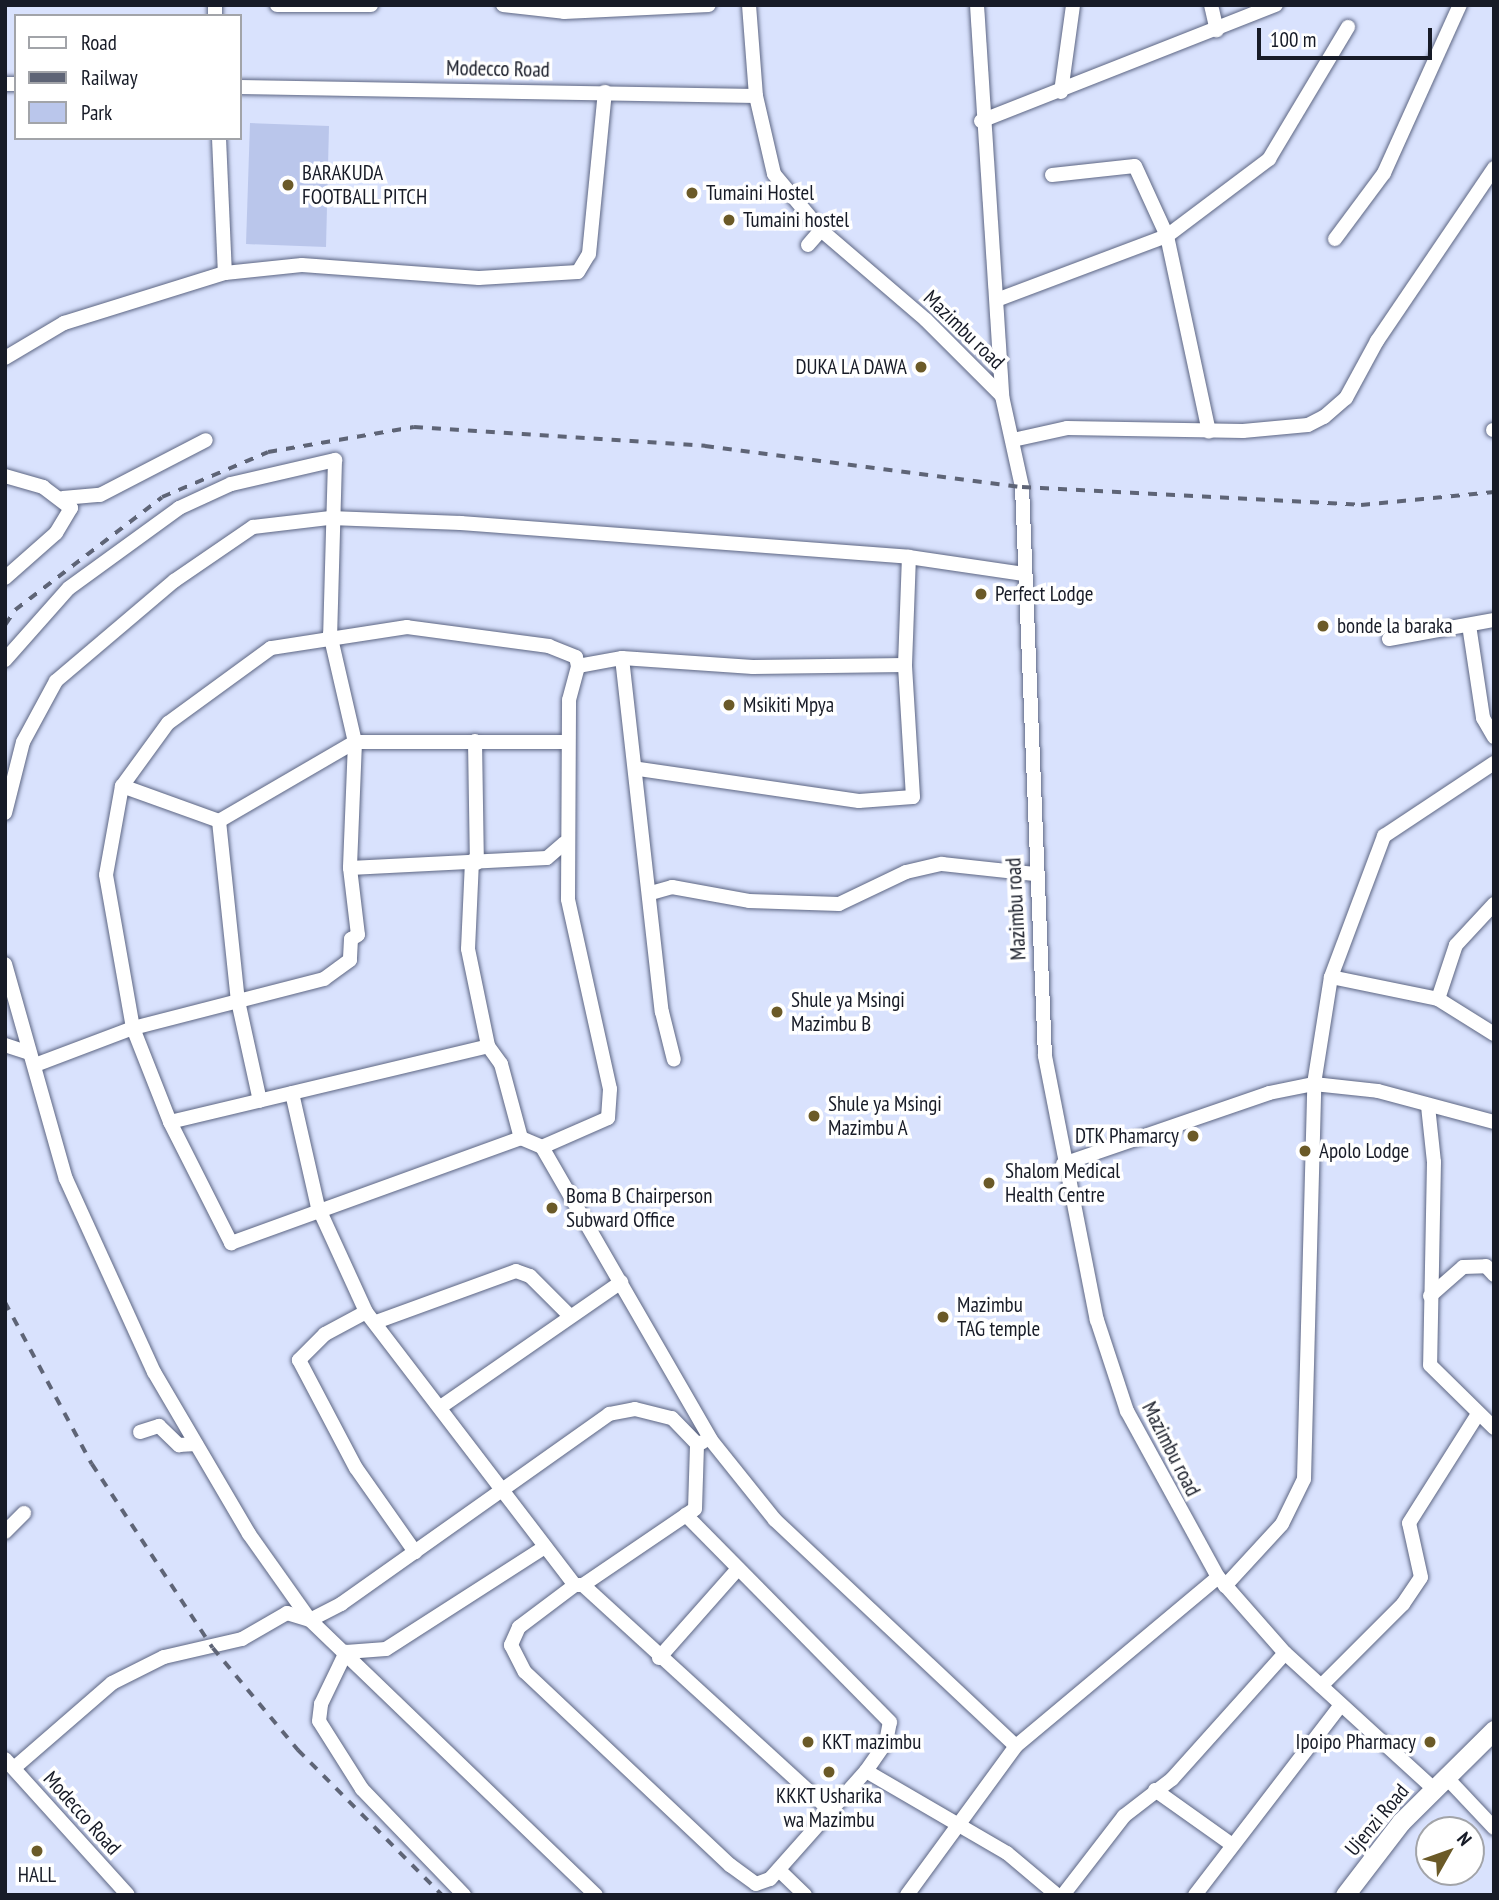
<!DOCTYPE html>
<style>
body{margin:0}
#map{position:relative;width:1499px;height:1900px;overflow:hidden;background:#d9e2fd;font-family:"PT Sans Narrow",sans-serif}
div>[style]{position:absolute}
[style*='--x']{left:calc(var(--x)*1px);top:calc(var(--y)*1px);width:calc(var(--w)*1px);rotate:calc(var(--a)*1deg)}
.green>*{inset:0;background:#bac6eb}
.roads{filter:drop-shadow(0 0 2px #5d6683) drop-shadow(0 0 2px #5d6683)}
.street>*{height:14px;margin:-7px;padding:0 7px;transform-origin:7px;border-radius:7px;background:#fff}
.secondary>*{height:19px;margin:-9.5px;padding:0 9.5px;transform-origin:9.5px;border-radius:9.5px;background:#fff}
.rail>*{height:3.5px;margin-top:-1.75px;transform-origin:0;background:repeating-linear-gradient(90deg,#5e6476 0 9px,transparent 0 18px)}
.dots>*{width:19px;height:19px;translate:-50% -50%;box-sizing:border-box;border:4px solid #fff;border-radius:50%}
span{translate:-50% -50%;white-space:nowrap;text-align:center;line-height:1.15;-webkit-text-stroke:7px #fff;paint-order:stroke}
.street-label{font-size:21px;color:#171b27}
.poi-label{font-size:21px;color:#171b27}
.left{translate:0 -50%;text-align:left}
.right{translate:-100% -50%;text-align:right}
.frame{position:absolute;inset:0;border:7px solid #171b27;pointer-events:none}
.legend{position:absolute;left:14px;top:14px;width:228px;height:126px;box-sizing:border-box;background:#fff;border:2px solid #a2a4a9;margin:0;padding:9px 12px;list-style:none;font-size:21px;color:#171b27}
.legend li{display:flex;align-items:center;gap:14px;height:35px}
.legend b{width:35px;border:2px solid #a2a4a9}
.north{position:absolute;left:1415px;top:1816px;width:70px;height:70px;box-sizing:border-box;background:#fff;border:2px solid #a2a4a9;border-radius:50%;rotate:50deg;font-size:19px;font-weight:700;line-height:28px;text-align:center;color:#171b27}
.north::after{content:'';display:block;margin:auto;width:24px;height:32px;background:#6b5a28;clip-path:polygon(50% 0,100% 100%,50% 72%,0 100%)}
.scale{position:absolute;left:1257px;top:28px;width:175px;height:32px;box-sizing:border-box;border:4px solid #171b27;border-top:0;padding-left:9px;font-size:21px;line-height:24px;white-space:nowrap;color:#171b27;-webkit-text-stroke:5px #fff;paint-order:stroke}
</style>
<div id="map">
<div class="green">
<i style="clip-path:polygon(250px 123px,329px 126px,326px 247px,246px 244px)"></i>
</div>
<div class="roads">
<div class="street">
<i style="--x:277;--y:5;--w:94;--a:0"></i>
<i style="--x:503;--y:5;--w:61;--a:6.5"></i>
<i style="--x:564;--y:12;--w:145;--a:-2.8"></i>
<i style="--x:749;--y:5;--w:91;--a:85.6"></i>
<i style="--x:756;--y:96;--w:80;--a:77"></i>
<i style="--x:774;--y:174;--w:73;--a:50"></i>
<i style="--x:821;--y:230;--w:138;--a:40.6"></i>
<i style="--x:926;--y:320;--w:107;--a:45"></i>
<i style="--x:1002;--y:396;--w:93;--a:77.6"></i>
<i style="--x:1022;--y:487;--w:569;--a:87.69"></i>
<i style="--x:1045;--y:1056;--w:269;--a:78.9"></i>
<i style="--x:1097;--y:1320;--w:96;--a:71.8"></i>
<i style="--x:1127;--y:1411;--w:189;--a:61.3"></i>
<i style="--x:1218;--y:1577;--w:101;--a:48.6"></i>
<i style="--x:1285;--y:1653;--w:200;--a:42.4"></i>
<i style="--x:977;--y:5;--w:392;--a:86.3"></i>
<i style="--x:1211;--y:5;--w:26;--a:77"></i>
<i style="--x:215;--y:16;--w:11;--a:-90"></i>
<i style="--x:5;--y:84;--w:11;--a:0"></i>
<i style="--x:240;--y:87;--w:516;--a:1"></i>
<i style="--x:1061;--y:92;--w:88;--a:-82.1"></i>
<i style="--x:981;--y:121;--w:317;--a:-21.5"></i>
<i style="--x:219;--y:138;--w:135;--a:87.5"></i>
<i style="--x:1052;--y:175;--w:83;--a:-6.2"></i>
<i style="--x:1135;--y:166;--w:77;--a:65.4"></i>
<i style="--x:1167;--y:236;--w:200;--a:77.9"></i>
<i style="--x:1335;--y:239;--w:82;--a:-53.4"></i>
<i style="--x:1384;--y:173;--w:184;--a:-65.7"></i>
<i style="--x:808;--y:245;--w:20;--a:-49"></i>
<i style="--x:999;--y:299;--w:179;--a:-20.6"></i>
<i style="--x:1167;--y:236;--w:128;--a:-37"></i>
<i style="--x:1269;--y:159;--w:154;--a:-59.1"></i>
<i style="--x:5;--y:358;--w:69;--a:-30.7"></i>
<i style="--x:64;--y:323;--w:169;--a:-17.3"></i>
<i style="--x:225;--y:273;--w:77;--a:-5.9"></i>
<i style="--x:302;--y:265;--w:177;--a:4.2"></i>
<i style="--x:479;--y:278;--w:99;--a:-3.5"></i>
<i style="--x:578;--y:272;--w:21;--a:-59"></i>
<i style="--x:589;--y:254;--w:163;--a:-84.4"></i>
<i style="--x:1493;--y:430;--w:1;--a:0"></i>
<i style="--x:1013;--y:440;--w:55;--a:-12.5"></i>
<i style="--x:1067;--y:428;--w:176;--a:1"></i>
<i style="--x:1243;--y:431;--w:65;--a:-5.3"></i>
<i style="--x:1308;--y:425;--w:18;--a:-27"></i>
<i style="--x:1324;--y:417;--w:29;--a:-41"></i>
<i style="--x:1346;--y:398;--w:65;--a:-61.5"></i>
<i style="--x:1377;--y:341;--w:209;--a:-55.9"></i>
<i style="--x:5;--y:476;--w:40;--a:16"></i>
<i style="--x:43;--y:487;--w:35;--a:37"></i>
<i style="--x:71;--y:508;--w:29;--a:121"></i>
<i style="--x:56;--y:533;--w:68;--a:138.6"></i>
<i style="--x:63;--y:498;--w:37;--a:-5"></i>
<i style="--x:100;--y:495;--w:119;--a:-27.4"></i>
<i style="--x:1469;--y:625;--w:94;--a:81.4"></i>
<i style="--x:1483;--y:718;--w:22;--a:60"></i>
<i style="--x:1389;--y:639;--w:107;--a:-10.3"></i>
<i style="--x:622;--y:658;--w:356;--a:83.6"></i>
<i style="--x:662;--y:1012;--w:49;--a:76"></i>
<i style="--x:5;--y:660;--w:96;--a:-48.4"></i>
<i style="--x:69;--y:588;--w:136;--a:-36"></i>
<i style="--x:179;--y:508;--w:57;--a:-24.8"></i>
<i style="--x:231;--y:484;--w:107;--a:-13"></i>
<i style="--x:335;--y:460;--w:174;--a:91.6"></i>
<i style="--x:330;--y:634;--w:111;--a:77"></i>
<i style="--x:355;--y:742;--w:126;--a:92.3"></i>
<i style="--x:350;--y:868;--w:67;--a:83.2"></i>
<i style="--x:358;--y:935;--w:8;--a:150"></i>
<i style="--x:351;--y:939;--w:21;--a:93"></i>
<i style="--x:350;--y:960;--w:32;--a:144"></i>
<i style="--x:324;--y:979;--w:197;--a:165.6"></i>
<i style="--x:133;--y:1028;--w:105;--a:159.3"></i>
<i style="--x:578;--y:666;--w:9;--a:-103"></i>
<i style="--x:576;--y:657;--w:29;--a:-158"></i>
<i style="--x:549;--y:646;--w:143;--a:-172.4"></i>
<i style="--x:407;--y:627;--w:138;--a:171.2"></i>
<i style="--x:271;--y:648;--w:127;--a:143.9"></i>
<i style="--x:168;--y:723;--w:78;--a:126.1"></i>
<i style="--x:122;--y:786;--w:90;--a:100.2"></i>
<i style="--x:106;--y:875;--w:155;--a:80"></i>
<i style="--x:133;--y:1028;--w:101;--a:68.5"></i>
<i style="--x:170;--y:1122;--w:136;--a:63.2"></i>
<i style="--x:231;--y:1243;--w:308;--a:-19.9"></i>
<i style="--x:521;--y:1138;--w:23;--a:23"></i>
<i style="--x:542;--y:1147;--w:72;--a:-23.7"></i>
<i style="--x:608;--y:1118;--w:29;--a:-86"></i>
<i style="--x:610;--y:1089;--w:195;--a:-102.5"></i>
<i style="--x:568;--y:899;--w:199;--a:-89.7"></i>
<i style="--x:569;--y:700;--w:35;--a:-75"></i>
<i style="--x:578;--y:666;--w:45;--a:-10.3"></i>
<i style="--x:622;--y:658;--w:131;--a:3.9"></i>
<i style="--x:753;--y:667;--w:152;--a:-0.8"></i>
<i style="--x:475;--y:741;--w:122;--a:89.1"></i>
<i style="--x:639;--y:769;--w:222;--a:8.3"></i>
<i style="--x:859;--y:801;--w:54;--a:-4.2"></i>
<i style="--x:913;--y:797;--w:132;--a:-93.5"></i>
<i style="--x:905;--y:665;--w:108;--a:-87.9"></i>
<i style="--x:122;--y:786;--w:103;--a:19.8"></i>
<i style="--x:219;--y:821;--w:181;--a:84"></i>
<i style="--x:238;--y:1001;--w:102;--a:77.6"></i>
<i style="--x:5;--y:813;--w:73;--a:-75.8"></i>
<i style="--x:23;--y:742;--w:69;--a:-61.6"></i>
<i style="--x:56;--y:681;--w:155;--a:-40.3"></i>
<i style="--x:174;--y:581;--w:96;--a:-34.4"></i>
<i style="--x:253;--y:527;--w:78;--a:-6.7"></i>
<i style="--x:330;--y:518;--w:131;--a:2.2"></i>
<i style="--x:461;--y:523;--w:449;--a:4.3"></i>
<i style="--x:909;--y:557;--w:116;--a:8.4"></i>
<i style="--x:219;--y:821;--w:157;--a:-30.2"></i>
<i style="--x:355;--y:742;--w:213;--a:0"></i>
<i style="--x:472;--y:861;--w:88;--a:92.6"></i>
<i style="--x:468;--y:949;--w:99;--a:78.3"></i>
<i style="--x:350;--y:868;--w:197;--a:-2.9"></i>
<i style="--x:547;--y:858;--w:23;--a:-41"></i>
<i style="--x:651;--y:893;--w:22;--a:-16"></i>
<i style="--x:672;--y:887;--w:78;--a:10.3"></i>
<i style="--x:749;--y:901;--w:90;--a:1.9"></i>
<i style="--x:839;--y:904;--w:74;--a:-25.5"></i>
<i style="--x:906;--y:872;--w:37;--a:-13"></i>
<i style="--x:942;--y:864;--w:93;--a:6.2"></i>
<i style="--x:5;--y:964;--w:223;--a:74.2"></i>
<i style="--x:66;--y:1179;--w:212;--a:65.5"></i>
<i style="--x:154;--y:1372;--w:188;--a:59.6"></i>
<i style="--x:249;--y:1534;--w:105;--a:54.7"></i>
<i style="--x:310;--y:1620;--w:397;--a:43.9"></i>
<i style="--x:1331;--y:977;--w:109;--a:11.6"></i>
<i style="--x:1438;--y:999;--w:66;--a:32"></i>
<i style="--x:1438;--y:999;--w:57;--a:-71.6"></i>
<i style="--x:1456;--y:945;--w:56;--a:-47.2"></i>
<i style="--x:5;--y:1045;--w:26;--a:18"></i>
<i style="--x:292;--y:1093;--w:117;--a:77.2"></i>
<i style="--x:318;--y:1207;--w:115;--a:65.4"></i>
<i style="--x:366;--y:1312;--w:344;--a:52.6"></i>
<i style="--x:575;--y:1585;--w:8;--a:0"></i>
<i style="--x:583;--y:1585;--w:331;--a:42.4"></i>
<i style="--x:1428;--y:1106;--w:56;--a:83.9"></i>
<i style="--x:1434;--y:1162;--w:203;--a:91.1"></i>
<i style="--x:1430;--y:1365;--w:90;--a:44.5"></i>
<i style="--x:170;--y:1122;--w:327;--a:-13.4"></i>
<i style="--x:488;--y:1046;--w:22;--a:54"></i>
<i style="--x:501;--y:1064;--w:77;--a:74.9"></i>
<i style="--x:542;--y:1147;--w:338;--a:60"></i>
<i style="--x:711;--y:1440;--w:102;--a:51.3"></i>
<i style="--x:775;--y:1520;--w:330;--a:43.2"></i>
<i style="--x:1063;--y:1164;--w:218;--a:-19"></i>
<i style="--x:1269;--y:1093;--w:46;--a:-11.3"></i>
<i style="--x:1314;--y:1084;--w:64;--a:6.2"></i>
<i style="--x:1378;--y:1091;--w:120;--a:15"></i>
<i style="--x:1430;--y:1296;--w:44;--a:-41.3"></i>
<i style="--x:1463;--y:1267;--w:23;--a:-2"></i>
<i style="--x:1486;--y:1266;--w:12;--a:48"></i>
<i style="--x:366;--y:1312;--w:47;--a:151.8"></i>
<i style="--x:325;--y:1334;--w:37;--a:135"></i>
<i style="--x:299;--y:1360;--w:122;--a:62.2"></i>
<i style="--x:356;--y:1468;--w:103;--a:54.9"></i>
<i style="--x:376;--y:1322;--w:149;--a:-20"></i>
<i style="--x:516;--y:1271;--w:15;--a:20"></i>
<i style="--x:530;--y:1276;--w:55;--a:45"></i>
<i style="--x:442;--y:1406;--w:218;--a:-34.7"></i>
<i style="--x:140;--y:1432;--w:20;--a:-18"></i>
<i style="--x:159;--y:1426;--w:28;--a:44"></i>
<i style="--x:179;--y:1445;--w:17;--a:-3"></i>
<i style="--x:5;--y:1532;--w:27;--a:-45"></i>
<i style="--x:575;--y:1585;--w:70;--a:143.1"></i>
<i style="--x:519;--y:1627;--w:20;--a:114"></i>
<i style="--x:511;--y:1645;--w:30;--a:63"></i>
<i style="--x:525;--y:1672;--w:282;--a:43.3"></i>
<i style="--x:730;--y:1865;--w:32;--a:36"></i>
<i style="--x:756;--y:1884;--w:15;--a:-20"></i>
<i style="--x:770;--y:1879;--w:144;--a:-48.4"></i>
<i style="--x:866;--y:1771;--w:35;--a:-55"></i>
<i style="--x:886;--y:1742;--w:20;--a:-79"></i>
<i style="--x:890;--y:1722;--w:291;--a:-134.6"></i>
<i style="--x:583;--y:1585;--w:135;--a:-34.2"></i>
<i style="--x:695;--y:1509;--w:65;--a:-88.2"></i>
<i style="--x:697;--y:1444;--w:6;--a:-18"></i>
<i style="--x:1225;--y:1586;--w:84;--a:-47.4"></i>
<i style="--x:1282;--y:1524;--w:50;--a:-63.9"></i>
<i style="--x:1304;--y:1479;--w:395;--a:-88.5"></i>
<i style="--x:1314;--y:1084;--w:108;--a:-81"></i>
<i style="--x:1331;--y:977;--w:151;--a:-69.4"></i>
<i style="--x:1384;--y:836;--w:132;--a:-33.6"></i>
<i style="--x:659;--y:1658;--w:115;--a:-48.5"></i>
<i style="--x:1321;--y:1686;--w:116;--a:-45"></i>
<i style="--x:1403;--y:1604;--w:32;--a:-56"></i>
<i style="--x:1421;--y:1577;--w:55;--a:-102.5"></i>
<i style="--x:1409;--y:1523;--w:129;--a:-57.7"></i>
<i style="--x:5;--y:1759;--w:183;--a:47.9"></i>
<i style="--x:14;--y:1768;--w:130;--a:-40.9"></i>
<i style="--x:112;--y:1683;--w:58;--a:-26.6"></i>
<i style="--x:164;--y:1657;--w:80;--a:-13"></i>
<i style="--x:242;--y:1639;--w:52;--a:-30"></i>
<i style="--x:287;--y:1613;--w:24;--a:17"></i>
<i style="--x:310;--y:1620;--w:35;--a:-27"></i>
<i style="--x:341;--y:1604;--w:329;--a:-35.3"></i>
<i style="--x:609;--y:1414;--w:26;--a:-11"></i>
<i style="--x:635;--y:1409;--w:38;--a:14"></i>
<i style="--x:672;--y:1418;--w:36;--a:46"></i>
<i style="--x:866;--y:1771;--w:163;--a:30.2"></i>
<i style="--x:1007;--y:1853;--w:65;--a:40"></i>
<i style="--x:1446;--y:1777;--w:70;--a:46.7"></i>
<i style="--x:1155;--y:1790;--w:93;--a:35.4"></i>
<i style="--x:780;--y:1871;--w:35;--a:44"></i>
<i style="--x:464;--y:1895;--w:147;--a:-133.9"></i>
<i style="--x:362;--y:1789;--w:80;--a:-122.3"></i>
<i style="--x:319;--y:1721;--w:17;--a:-83"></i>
<i style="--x:321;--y:1704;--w:58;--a:-64.3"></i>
<i style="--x:346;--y:1652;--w:40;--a:-4.3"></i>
<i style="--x:386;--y:1649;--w:189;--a:-32.7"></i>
<i style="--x:907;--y:1895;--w:185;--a:-53.8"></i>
<i style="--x:1016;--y:1746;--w:263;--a:-39.9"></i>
<i style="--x:1063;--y:1895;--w:100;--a:-52.3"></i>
<i style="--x:1124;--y:1816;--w:61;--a:-37.6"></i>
<i style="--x:1172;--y:1779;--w:169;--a:-48.1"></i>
<i style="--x:1195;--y:1895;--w:238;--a:-52.5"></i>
</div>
<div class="secondary">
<i style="--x:1345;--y:1895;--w:92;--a:-52.5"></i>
<i style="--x:1401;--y:1822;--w:131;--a:-44.7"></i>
</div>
</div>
<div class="rail">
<i style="--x:5;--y:625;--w:18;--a:-56"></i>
<i style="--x:15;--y:610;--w:185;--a:-37.5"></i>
<i style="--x:162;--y:497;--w:115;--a:-23"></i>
<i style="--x:268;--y:452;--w:148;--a:-9.7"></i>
<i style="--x:414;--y:427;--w:292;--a:3.7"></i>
<i style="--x:705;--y:446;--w:320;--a:7.4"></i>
<i style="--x:1022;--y:487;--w:339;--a:3"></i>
<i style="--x:1361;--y:505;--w:134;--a:-5.6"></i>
<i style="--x:5;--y:1302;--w:184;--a:61.8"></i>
<i style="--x:92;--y:1464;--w:220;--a:56.7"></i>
<i style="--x:213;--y:1648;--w:133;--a:50.2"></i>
<i style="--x:298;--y:1750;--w:204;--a:45.2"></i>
</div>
<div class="dots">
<i style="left:288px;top:185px;background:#6b5a28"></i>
<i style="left:692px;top:193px;background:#6b5a28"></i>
<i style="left:729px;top:220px;background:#6b5a28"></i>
<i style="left:921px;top:367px;background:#6b5a28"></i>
<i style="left:981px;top:594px;background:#6b5a28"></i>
<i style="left:1323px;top:626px;background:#6b5a28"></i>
<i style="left:729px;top:705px;background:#6b5a28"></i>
<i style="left:777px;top:1012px;background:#6b5a28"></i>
<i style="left:814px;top:1116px;background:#6b5a28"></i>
<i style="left:1193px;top:1136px;background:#6b5a28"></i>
<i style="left:1305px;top:1151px;background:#6b5a28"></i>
<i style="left:989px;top:1183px;background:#6b5a28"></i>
<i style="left:552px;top:1208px;background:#6b5a28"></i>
<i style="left:943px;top:1317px;background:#6b5a28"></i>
<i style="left:808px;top:1742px;background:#6b5a28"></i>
<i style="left:1430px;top:1742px;background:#6b5a28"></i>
<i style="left:829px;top:1772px;background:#6b5a28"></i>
<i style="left:37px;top:1851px;background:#6b5a28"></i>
</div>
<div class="street-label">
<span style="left:498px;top:69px;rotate:1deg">Modecco Road</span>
<span style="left:964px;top:330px;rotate:44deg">Mazimbu road</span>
<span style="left:1016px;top:909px;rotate:-93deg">Mazimbu road</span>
<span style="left:1171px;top:1449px;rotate:63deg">Mazimbu road</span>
<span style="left:82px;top:1813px;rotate:48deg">Modecco Road</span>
<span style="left:1377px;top:1820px;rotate:-50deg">Ujenzi Road</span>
</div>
<div class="poi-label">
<span class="left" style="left:302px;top:185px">BARAKUDA<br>FOOTBALL PITCH</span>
<span class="left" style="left:706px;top:193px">Tumaini Hostel</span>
<span class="left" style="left:743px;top:220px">Tumaini hostel</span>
<span class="right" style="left:907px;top:367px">DUKA LA DAWA</span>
<span class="left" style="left:995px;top:594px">Perfect Lodge</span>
<span class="left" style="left:1337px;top:626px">bonde la baraka</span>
<span class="left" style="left:743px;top:705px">Msikiti Mpya</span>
<span class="left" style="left:791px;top:1012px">Shule ya Msingi<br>Mazimbu B</span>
<span class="left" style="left:828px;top:1116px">Shule ya Msingi<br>Mazimbu A</span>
<span class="right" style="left:1179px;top:1136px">DTK Phamarcy</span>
<span class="left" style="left:1319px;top:1151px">Apolo Lodge</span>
<span class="left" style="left:1005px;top:1183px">Shalom Medical<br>Health Centre</span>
<span class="left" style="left:566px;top:1208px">Boma B Chairperson<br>Subward Office</span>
<span class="left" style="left:957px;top:1317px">Mazimbu<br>TAG temple</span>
<span class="left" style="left:822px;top:1742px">KKT mazimbu</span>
<span class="right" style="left:1416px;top:1742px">Ipoipo Pharmacy</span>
<span style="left:829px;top:1808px">KKKT Usharika<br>wa Mazimbu</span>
<span style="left:37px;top:1875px">HALL</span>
</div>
<div class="frame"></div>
<ul class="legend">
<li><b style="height:9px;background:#fff"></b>Road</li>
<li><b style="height:9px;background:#5e6476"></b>Railway</li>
<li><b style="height:19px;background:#bac6eb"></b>Park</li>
</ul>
<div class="north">N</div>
<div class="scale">100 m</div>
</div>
